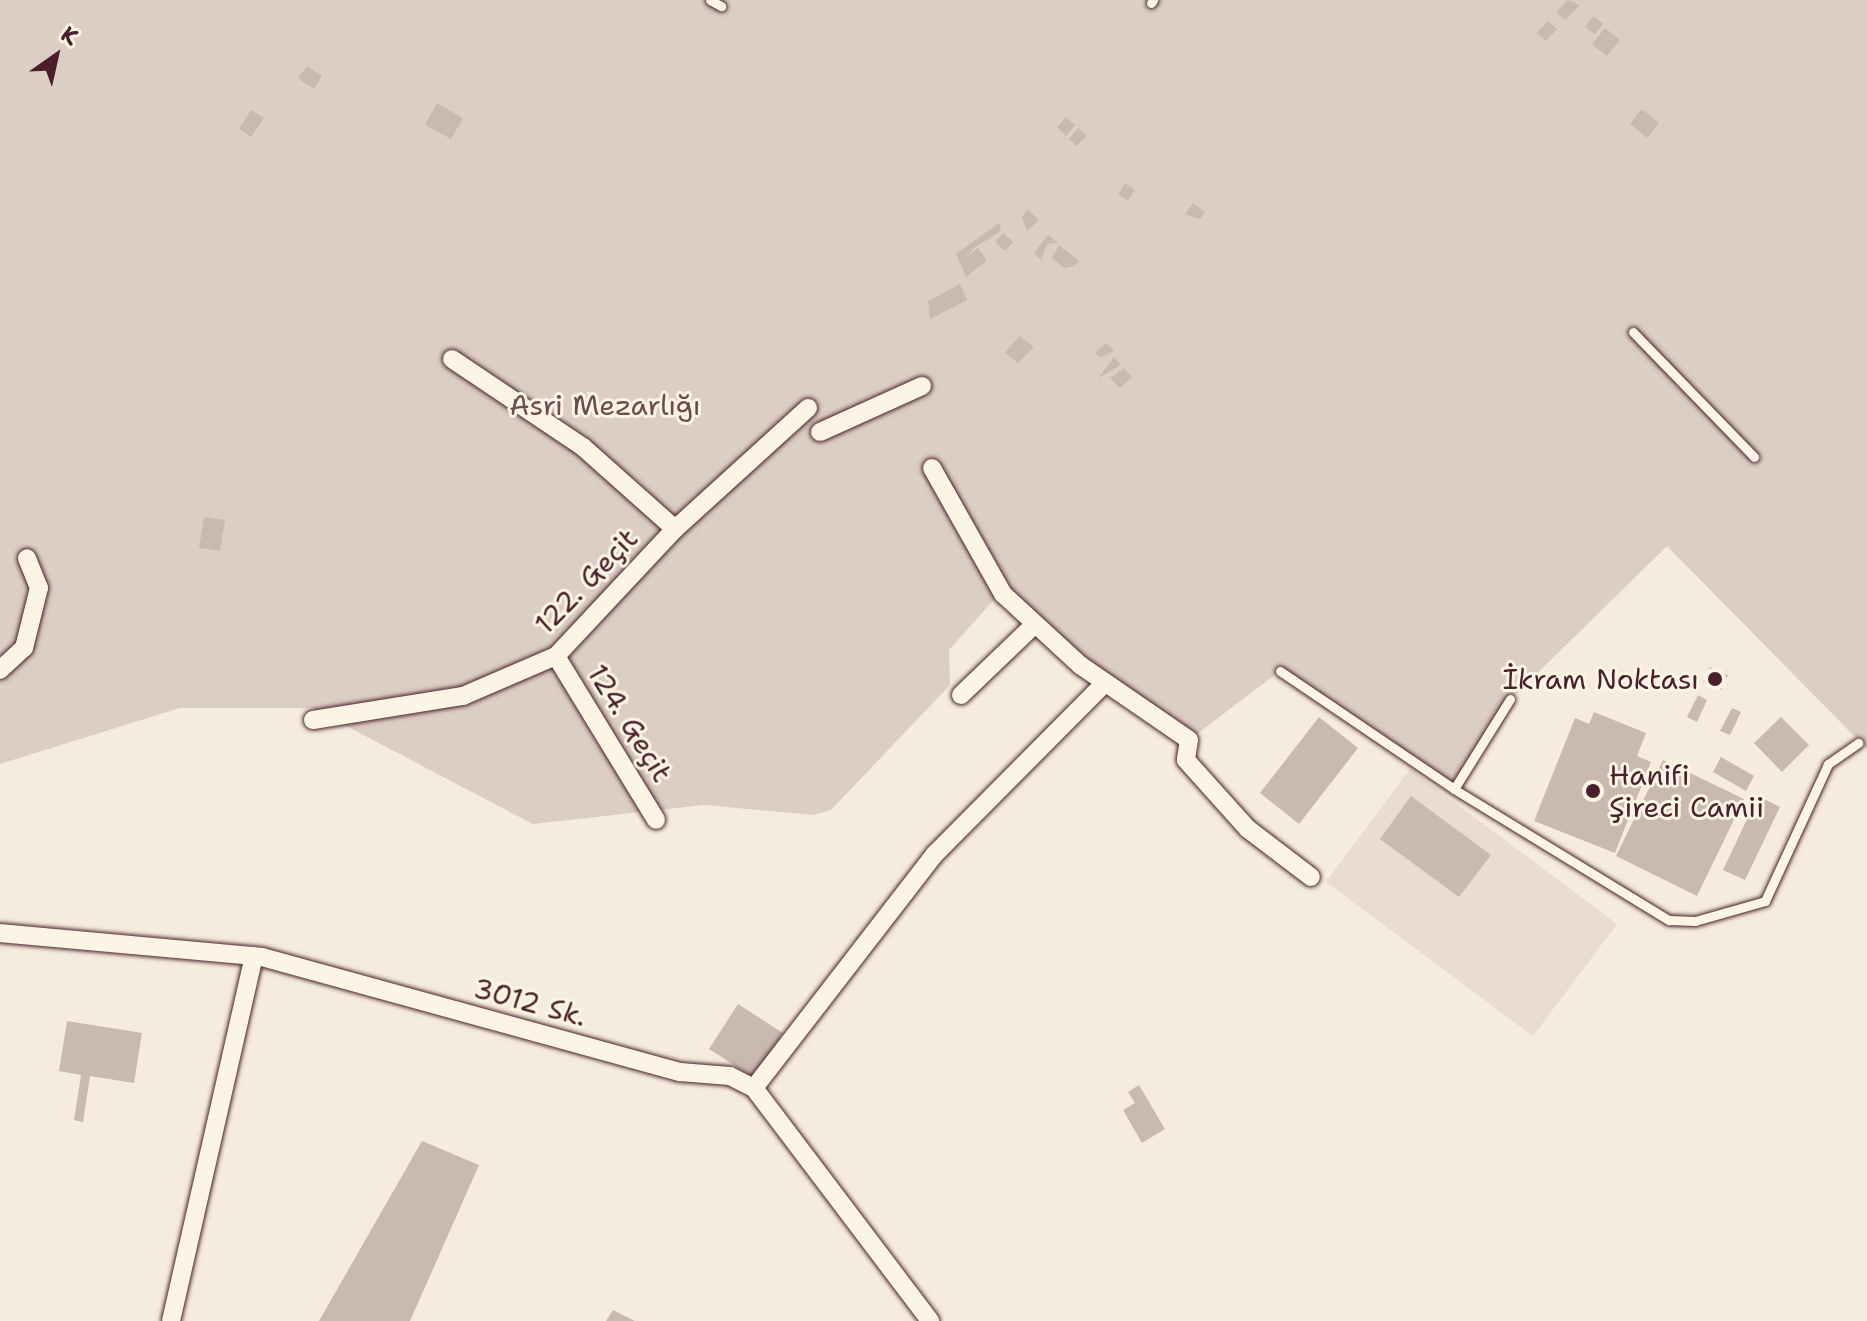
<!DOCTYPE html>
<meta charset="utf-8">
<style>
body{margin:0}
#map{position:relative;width:1867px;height:1321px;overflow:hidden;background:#f5ecde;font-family:"Shantell Sans",sans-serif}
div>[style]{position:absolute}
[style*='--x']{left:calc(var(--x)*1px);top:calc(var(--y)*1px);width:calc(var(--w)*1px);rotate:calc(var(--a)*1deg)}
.built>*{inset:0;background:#e8ddd0}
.green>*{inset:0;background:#dbcec4}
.building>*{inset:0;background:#cab9b1}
.roads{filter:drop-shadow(0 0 2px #4a1f2b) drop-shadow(0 0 2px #4a1f2b)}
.lane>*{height:9px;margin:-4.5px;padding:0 4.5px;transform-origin:4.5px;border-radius:4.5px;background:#fcf5e5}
.street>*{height:18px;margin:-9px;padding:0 9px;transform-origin:9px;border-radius:9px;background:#fcf5e5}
.dots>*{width:22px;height:22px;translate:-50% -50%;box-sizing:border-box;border:4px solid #fcf5e5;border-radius:50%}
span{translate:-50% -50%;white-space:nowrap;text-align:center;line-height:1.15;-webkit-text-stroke:6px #fcf5e5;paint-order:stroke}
.park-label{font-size:28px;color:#6e4b51}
.street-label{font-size:28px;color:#4a1f2b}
.poi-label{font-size:28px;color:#4a1f2b}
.right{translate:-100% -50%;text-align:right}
.left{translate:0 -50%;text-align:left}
.north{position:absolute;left:16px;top:16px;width:80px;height:80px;-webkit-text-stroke:6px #fcf5e5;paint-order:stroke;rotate:34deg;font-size:22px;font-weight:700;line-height:32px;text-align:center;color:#4a1f2b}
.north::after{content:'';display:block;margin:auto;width:28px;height:36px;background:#4a1f2b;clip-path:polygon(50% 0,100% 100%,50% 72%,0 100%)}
</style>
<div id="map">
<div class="built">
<i style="clip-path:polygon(1410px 769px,1617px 924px,1533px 1036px,1326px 882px)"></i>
</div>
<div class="green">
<i style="clip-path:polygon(0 0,1867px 0,1867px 749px,1667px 546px,1505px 705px,1451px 786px,1280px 671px,1189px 740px,1000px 593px,949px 650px,950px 685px,831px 810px,813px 815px,704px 805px,533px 824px,312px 708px,180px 708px,0 764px)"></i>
</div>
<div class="building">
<i style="clip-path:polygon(1568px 0,1580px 5px,1565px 20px,1556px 12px)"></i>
<i style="clip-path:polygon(1594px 16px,1603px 24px,1595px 34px,1585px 27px)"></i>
<i style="clip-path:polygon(1548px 21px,1557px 29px,1546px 41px,1537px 33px)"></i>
<i style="clip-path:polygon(1605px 28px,1620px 40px,1607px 56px,1592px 44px)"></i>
<i style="clip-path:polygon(307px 66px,322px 76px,314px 89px,298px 78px)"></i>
<i style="clip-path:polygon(437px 103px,463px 118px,451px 139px,425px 125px)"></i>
<i style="clip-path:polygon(1642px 109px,1659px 123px,1647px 138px,1630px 124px)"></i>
<i style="clip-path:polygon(251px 110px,264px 118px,251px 137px,239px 129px)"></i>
<i style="clip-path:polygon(1066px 117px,1075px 125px,1066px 136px,1057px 127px)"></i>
<i style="clip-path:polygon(1078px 128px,1087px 135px,1077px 146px,1069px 139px)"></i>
<i style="clip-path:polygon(1125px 183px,1135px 190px,1128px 201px,1118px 194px)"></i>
<i style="clip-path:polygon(1193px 203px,1205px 212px,1200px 219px,1185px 214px)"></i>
<i style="clip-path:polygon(1027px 209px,1039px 220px,1027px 231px,1022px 218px)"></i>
<i style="clip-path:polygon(999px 223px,1001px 231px,974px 248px,965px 258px,978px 248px,987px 260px,966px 277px,956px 254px)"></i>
<i style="clip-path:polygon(1003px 233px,1013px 242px,1005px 251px,995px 242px)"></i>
<i style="clip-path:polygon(1048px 235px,1058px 243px,1047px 244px,1041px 260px,1034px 253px)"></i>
<i style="clip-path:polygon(1059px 245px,1079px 261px,1074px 266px,1064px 268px,1052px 258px)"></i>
<i style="clip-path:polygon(960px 284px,967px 300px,930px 319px,928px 301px)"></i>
<i style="clip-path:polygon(1019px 336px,1034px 347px,1018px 363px,1005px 353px)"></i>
<i style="clip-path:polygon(1106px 343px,1114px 351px,1101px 357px,1095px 353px)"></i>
<i style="clip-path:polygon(1114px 357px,1121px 365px,1098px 378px)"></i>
<i style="clip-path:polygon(1124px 368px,1132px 377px,1120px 388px,1110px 378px)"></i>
<i style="clip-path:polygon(204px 517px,225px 520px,220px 551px,199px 548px)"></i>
<i style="clip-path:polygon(1710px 667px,1728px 675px,1721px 690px,1703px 682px)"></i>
<i style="clip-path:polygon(1698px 695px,1707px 700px,1697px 722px,1687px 717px)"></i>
<i style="clip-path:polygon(1732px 708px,1741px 712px,1730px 735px,1720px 731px)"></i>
<i style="clip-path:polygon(1594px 712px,1646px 733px,1637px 756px,1651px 762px,1615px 853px,1534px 821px,1575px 718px,1589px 724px)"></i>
<i style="clip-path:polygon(1319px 717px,1358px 748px,1299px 824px,1260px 793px)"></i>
<i style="clip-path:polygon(1781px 717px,1809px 745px,1782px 772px,1754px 743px)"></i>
<i style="clip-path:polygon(1721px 757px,1754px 776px,1746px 791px,1713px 772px)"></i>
<i style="clip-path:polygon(1663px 760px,1744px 799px,1697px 896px,1616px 856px)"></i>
<i style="clip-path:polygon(1411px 796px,1491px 855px,1459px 897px,1380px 839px)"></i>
<i style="clip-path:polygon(1758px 796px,1780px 807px,1745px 880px,1723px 870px)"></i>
<i style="clip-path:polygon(738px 1004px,783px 1033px,754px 1078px,709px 1049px)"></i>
<i style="clip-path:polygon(67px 1021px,142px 1033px,134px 1083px,90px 1076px,83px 1122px,74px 1120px,81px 1075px,59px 1071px)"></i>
<i style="clip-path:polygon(1139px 1085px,1165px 1129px,1142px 1143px,1123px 1110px,1135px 1103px,1128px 1092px)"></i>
<i style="clip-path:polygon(422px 1141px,479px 1165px,410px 1321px,319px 1321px)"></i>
<i style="clip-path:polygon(613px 1310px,635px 1321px,606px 1321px)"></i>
</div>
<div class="roads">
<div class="lane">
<i style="--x:710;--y:0;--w:13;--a:29"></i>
<i style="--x:1151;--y:3;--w:4;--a:-56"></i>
<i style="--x:1633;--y:332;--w:174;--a:45.9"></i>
<i style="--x:1280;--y:671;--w:210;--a:34.1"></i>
<i style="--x:1454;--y:789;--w:106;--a:-58.1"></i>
<i style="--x:1454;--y:789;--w:252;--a:31.4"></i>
<i style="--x:1669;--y:920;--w:26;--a:2"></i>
<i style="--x:1695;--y:921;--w:73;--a:-15.9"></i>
<i style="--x:1765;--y:901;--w:151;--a:-65.3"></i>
<i style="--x:1828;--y:764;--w:37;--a:-35"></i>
</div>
<div class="street">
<i style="--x:452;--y:359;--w:158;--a:33.9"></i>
<i style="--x:583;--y:447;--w:123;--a:41.7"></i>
<i style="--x:820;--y:432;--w:112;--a:-24.3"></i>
<i style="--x:932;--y:468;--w:145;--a:60.6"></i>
<i style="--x:1003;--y:594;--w:105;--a:42.7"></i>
<i style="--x:1080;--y:665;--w:132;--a:34.5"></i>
<i style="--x:1189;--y:740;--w:20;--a:99"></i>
<i style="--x:1186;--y:760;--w:93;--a:48.1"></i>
<i style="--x:1248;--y:829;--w:79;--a:37.3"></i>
<i style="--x:556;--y:656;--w:192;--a:58.6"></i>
<i style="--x:0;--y:670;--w:33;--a:-43"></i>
<i style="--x:24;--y:648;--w:62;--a:-76"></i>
<i style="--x:39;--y:588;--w:32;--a:-112"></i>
<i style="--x:961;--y:695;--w:100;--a:-43.8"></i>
<i style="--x:313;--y:720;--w:152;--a:-9.1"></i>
<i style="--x:463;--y:696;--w:101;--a:-23.3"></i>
<i style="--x:556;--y:656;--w:174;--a:-46.9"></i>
<i style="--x:675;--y:529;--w:180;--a:-42.3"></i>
<i style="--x:0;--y:933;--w:263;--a:5.2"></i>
<i style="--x:262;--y:957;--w:434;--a:15.4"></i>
<i style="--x:680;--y:1072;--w:50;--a:4.6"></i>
<i style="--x:730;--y:1076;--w:27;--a:27"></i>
<i style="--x:754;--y:1088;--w:292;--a:52.9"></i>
<i style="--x:754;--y:1088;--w:296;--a:-52.3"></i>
<i style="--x:935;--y:854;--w:241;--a:-45.2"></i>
<i style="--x:171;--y:1321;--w:374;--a:-77.2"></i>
</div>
</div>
<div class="dots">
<i style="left:1715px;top:679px;background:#4a1f2b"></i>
<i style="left:1593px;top:791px;background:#4a1f2b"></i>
</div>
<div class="park-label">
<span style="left:605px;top:405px">Asri Mezarlığı</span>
</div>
<div class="street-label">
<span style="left:586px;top:581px;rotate:-46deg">122. Geçit</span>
<span style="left:630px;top:723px;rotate:58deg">124. Geçit</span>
<span style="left:530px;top:1002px;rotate:15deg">3012 Sk.</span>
</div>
<div class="poi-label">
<span class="right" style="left:1699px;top:679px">İkram Noktası</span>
<span class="left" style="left:1609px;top:791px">Hanifi<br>Şireci Camii</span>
</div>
<div class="north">K</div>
</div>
